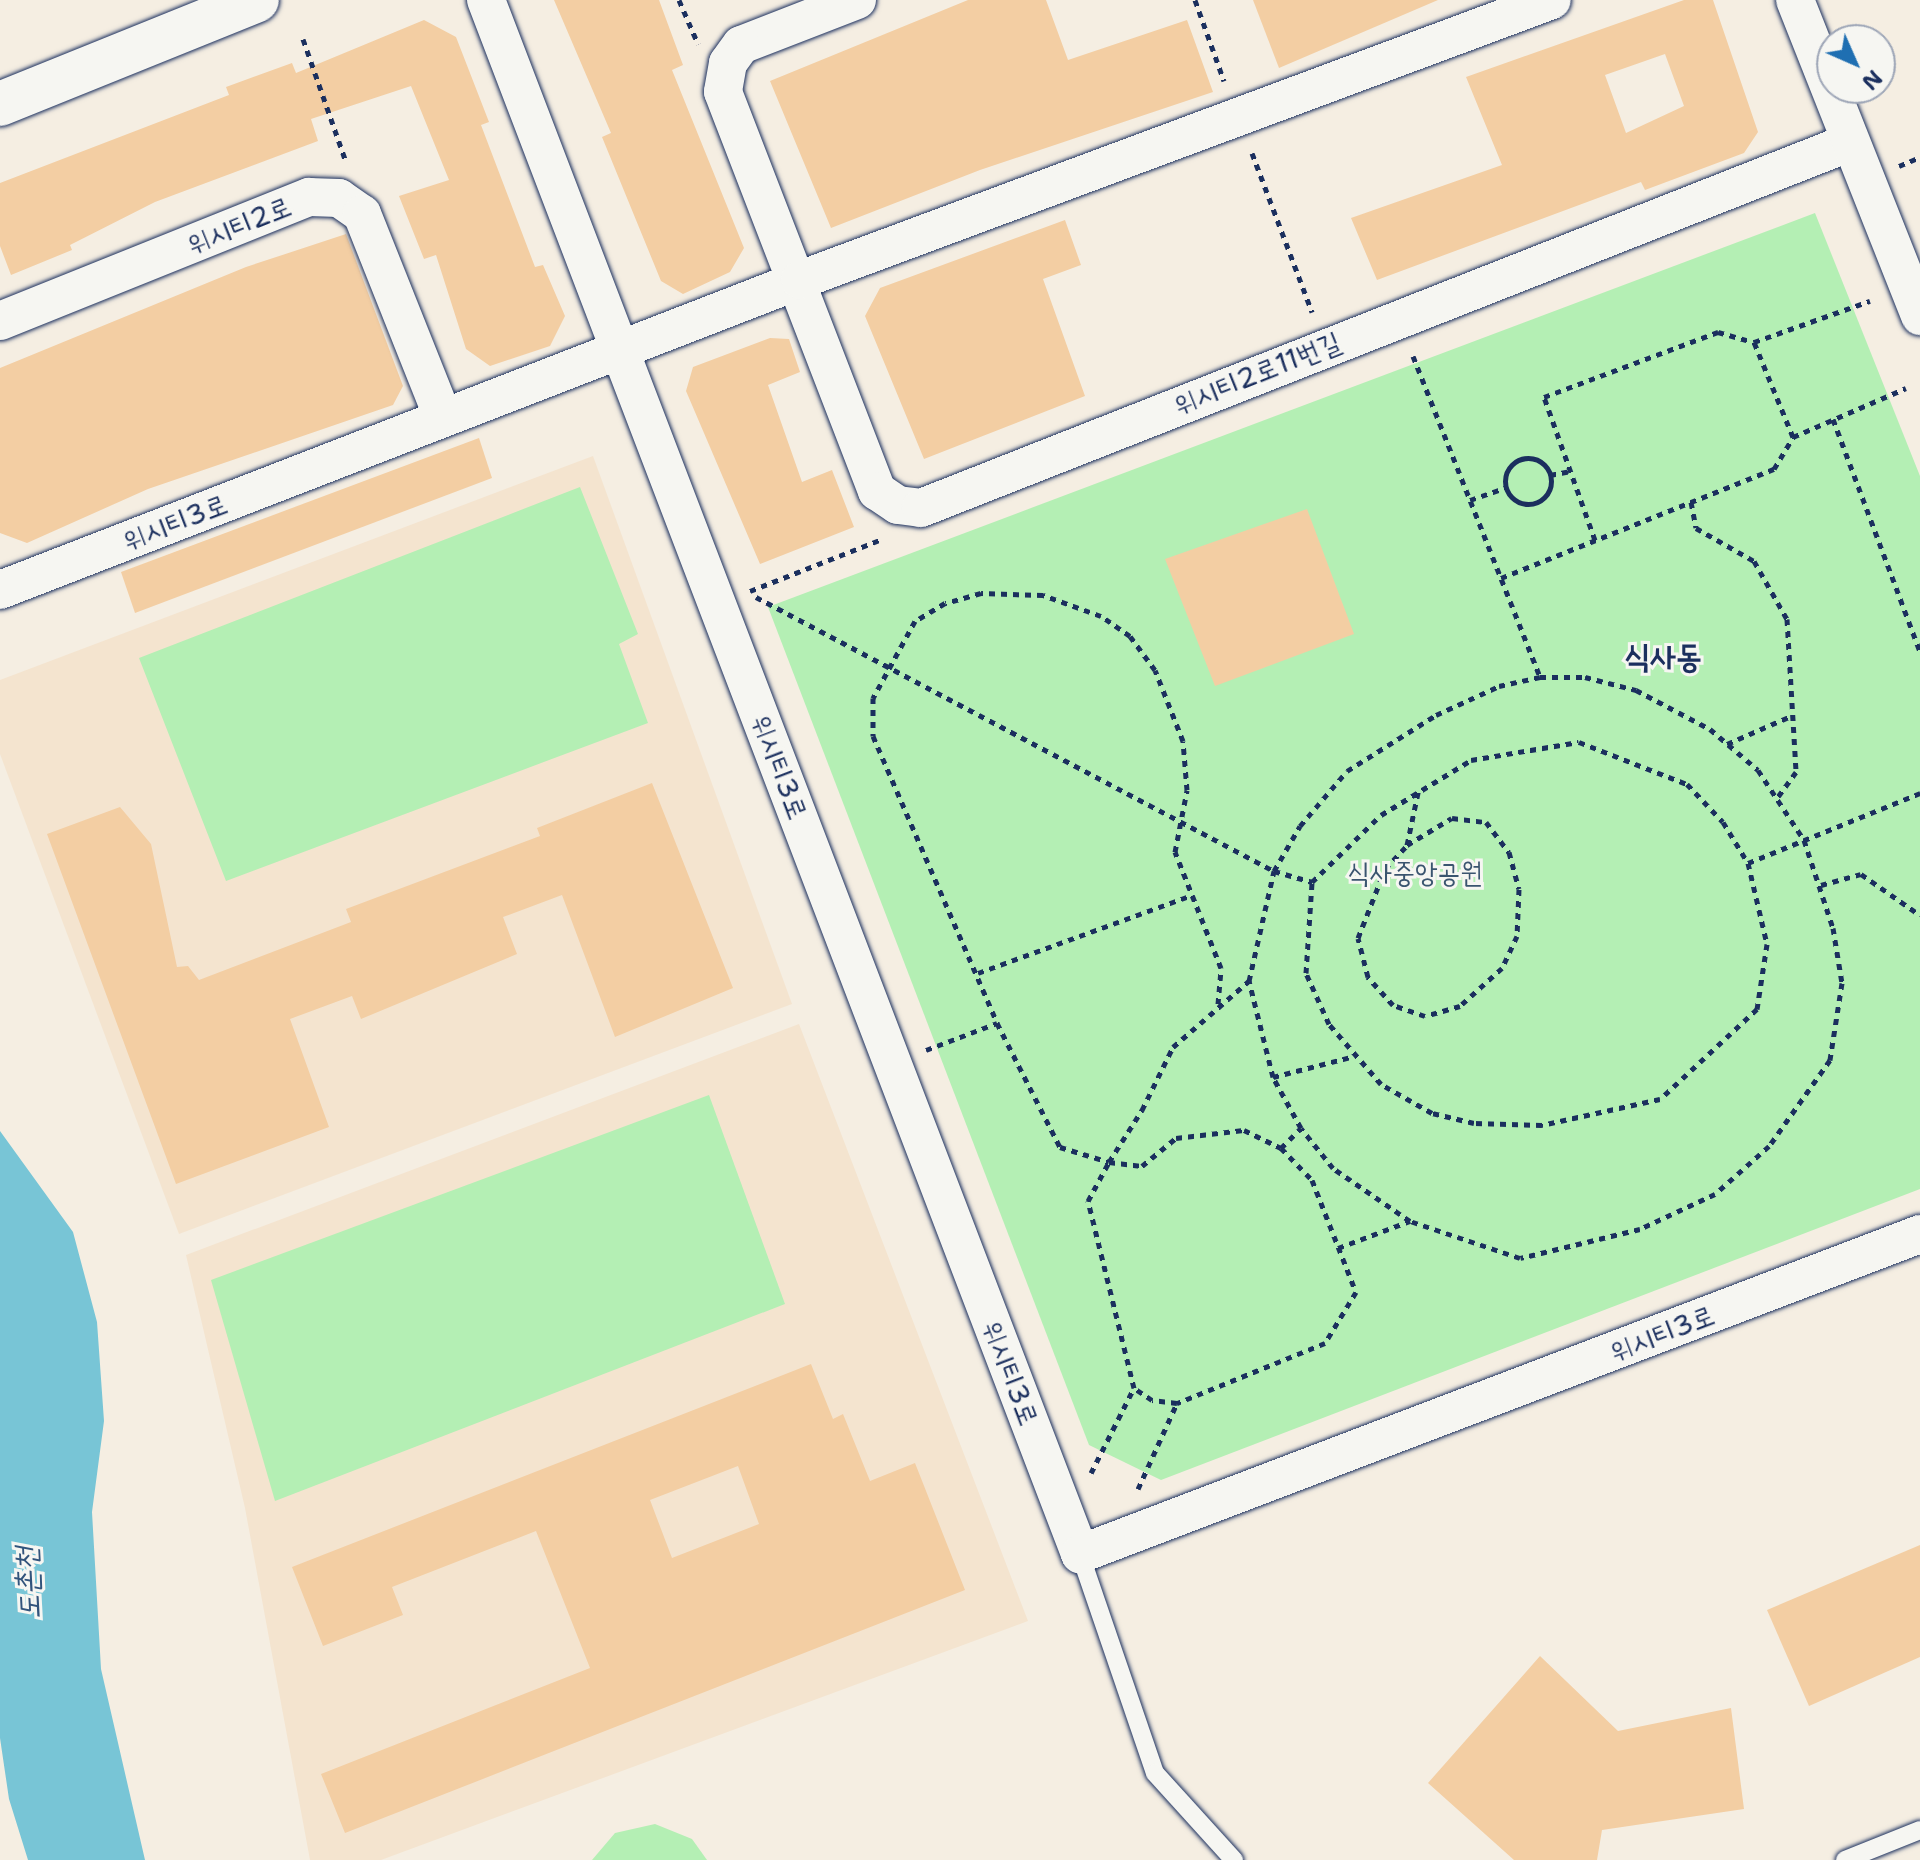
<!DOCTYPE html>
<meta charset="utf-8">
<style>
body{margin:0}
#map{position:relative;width:1920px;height:1860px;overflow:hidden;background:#f5eee2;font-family:"Shantell Sans","Poor Story",sans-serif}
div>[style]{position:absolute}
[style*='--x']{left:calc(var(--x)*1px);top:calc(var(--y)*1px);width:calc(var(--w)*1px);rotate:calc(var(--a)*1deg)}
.built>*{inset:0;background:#f4e4cf}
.green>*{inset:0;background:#b4efb4}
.water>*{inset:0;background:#78c5d6}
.building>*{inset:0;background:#f3cea3}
.path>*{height:5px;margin-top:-2.5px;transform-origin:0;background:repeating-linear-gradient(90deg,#1b2f5e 0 6px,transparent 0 12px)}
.path>.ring{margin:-2.5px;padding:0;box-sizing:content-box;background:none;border:5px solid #1b2f5e;border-radius:50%}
.roads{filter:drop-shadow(0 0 2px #1b2f5e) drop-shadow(0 0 2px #1b2f5e)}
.lane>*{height:18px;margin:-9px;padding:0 9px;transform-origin:9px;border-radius:9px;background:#f6f6f2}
.street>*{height:38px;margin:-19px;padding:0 19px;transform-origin:19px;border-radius:19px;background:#f6f6f2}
.secondary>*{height:44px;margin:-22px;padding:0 22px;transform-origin:22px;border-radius:22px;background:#f6f6f2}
span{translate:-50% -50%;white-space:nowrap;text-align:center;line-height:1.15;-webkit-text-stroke:6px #f6f6f2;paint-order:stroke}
.street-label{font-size:28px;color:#1b2f5e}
.park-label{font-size:28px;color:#3a556f}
.water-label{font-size:30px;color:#32547c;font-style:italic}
.quarter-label{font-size:32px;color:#1b2f5e;font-weight:700}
.north{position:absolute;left:1816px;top:24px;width:80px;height:80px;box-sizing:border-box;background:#f6f6f2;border:2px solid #9ea6b7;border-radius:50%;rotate:135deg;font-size:22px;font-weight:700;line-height:32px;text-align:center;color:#1b2f5e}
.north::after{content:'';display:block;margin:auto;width:28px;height:36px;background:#1f6fb2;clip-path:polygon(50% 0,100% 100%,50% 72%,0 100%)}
</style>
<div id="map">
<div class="built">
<i style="clip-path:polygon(593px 456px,792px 1004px,179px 1234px,0 754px,0 680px)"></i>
<i style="clip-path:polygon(799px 1024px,1028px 1621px,381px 1860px,310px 1860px,245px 1508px,186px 1255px)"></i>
</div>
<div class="green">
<i style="clip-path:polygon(1815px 213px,1920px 476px,1920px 1189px,1161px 1480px,1089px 1445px,768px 607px)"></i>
<i style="clip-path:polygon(580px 487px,638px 634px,619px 644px,648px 723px,226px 881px,139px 658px)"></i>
<i style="clip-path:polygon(709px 1095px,785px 1304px,275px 1501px,211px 1280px)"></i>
<i style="clip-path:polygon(655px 1824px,692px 1839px,707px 1860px,592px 1860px,615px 1833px)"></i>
</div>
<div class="water">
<i style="clip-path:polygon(0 1131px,73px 1232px,97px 1322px,104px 1421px,92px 1512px,101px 1669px,145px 1860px,28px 1860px,9px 1799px,0 1738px)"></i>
</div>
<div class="building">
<i style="clip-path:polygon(554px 0,659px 0,683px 65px,672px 70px,744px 248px,730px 272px,683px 294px,661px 281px,602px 137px,611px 133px)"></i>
<i style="clip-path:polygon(968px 0,1046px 0,1068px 60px,1187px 20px,1213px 92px,980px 170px,831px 228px,770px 81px)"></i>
<i style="clip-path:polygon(1253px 0,1438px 0,1279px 68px)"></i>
<i style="clip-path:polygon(evenodd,1684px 0,1713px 0,1758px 132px,1744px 153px,1645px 190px,1641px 182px,1377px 280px,1351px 218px,1502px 165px,1466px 77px,1684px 0,1665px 54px,1684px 106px,1626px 133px,1605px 75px,1665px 54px)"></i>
<i style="clip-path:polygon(424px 20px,456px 37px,489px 122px,481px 125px,535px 267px,543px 265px,565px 316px,550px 346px,490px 366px,466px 349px,436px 255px,424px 259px,399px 196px,449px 180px,411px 86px,311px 119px,318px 141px,155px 202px,70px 245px,72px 250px,11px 275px,0 246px,0 183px,229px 95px,226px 87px,292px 63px,296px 73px)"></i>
<i style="clip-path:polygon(1065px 220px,1081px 265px,1043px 279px,1085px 396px,924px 459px,865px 316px,880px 288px)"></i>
<i style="clip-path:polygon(346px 234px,403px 386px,393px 405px,148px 489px,27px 543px,0 533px,0 368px,246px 267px)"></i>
<i style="clip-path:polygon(770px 338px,789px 339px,800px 372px,768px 385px,802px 482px,832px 470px,854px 527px,760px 564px,686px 391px,693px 367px)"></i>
<i style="clip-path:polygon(479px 438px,492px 478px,135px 613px,121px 572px)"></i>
<i style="clip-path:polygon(1307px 509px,1354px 634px,1215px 686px,1165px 559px)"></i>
<i style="clip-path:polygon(652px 783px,733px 988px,615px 1037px,562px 895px,503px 917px,517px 954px,361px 1019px,352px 996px,290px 1019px,329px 1127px,176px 1184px,47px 834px,120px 807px,151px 844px,177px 967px,188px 966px,199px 980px,351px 922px,346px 909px,540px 836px,537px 828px)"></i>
<i style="clip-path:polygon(evenodd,811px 1364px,833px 1419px,843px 1414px,870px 1481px,915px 1463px,965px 1590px,345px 1833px,321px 1774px,590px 1668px,536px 1531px,392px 1587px,403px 1615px,323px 1646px,292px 1567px,811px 1364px,738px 1466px,759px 1524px,672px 1558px,650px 1500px,738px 1466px)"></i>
<i style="clip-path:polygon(1920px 1545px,1920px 1657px,1809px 1706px,1767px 1610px)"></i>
<i style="clip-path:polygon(1540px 1656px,1618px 1731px,1731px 1708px,1744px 1809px,1602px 1830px,1597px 1860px,1514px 1860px,1428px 1783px)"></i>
</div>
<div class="path">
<i style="--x:679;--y:0;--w:48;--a:66.6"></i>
<i style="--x:1195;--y:0;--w:86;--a:70.3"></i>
<i style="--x:303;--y:39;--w:127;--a:70.7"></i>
<i style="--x:1252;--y:153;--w:170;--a:69.3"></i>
<i style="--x:1899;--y:166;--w:23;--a:-23"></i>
<i style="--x:1413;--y:356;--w:345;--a:68.4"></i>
<i style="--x:1833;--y:419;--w:249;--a:69.5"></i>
<i style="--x:1793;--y:437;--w:123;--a:-23.4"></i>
<i class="ring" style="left:1505px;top:458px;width:41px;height:41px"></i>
<i style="--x:1550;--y:475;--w:20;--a:-11"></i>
<i style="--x:1470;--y:500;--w:37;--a:-19"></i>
<i style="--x:1691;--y:502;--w:26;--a:79"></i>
<i style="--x:1696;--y:528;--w:67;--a:29.6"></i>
<i style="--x:1754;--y:561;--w:67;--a:60.4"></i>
<i style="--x:1787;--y:619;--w:153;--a:86.6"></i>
<i style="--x:1796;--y:772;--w:31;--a:126"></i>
<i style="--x:1595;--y:540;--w:152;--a:-109.6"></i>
<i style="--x:1544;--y:397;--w:186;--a:-20.5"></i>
<i style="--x:1718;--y:332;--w:37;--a:16"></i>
<i style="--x:1754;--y:342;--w:123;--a:-19.5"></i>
<i style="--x:1501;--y:578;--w:294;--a:-21.8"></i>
<i style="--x:1774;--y:469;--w:37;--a:-59"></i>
<i style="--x:1793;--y:437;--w:103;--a:-112.3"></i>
<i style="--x:750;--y:591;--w:142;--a:-21.5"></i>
<i style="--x:756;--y:597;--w:586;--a:27.88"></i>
<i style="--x:1274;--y:871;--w:40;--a:16"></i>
<i style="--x:1540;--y:677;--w:45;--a:0"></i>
<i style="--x:1585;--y:677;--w:53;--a:14.3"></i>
<i style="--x:1636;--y:690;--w:84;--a:27.8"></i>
<i style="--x:1710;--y:729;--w:63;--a:40.5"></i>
<i style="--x:1758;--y:770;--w:84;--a:56.7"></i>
<i style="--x:1804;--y:840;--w:93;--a:71.8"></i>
<i style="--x:1833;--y:928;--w:56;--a:80.7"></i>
<i style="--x:1842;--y:983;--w:78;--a:98.9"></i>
<i style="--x:1830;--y:1060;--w:105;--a:125.3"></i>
<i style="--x:1769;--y:1146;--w:72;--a:138.4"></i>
<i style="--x:1715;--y:1194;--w:83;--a:155"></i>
<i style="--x:1640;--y:1229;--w:123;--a:166.4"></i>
<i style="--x:1520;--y:1258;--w:116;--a:-161.4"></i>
<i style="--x:1410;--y:1221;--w:93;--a:-145.5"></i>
<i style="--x:1333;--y:1168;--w:51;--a:-128.7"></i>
<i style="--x:1301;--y:1128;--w:58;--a:-118.8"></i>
<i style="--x:1273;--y:1077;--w:99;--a:-104"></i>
<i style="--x:1249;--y:981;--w:113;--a:-77.2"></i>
<i style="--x:1274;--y:871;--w:52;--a:-60"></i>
<i style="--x:1300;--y:826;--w:72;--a:-49.5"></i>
<i style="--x:1347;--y:771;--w:105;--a:-32.2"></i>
<i style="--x:1436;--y:715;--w:69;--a:-24.7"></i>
<i style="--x:1499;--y:686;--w:42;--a:-12.4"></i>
<i style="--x:1579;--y:742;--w:116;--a:21.3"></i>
<i style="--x:1687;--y:784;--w:52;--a:46.5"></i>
<i style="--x:1723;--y:822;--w:48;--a:58.6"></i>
<i style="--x:1748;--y:863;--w:83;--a:76.8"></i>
<i style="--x:1767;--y:944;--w:66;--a:98.7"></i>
<i style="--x:1757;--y:1009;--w:132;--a:137.1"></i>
<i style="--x:1660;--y:1099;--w:121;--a:167.6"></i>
<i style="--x:1542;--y:1125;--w:68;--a:-178.3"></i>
<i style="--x:1474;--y:1123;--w:43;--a:-166.6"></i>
<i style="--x:1432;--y:1113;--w:59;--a:-150.4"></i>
<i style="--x:1381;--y:1084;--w:79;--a:-130.9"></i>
<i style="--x:1329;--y:1024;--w:56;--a:-114.3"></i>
<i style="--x:1306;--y:973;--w:91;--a:-86.2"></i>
<i style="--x:1312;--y:882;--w:96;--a:-44.2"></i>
<i style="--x:1381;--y:815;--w:105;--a:-31.4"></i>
<i style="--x:1471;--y:760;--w:109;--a:-9.5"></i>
<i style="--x:1727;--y:744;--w:70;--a:-23.6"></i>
<i style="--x:1407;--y:845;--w:52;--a:-31"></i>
<i style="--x:1452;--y:818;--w:34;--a:7"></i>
<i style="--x:1486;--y:822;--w:38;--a:53"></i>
<i style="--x:1509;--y:852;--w:38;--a:75"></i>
<i style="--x:1519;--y:889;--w:47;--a:92.4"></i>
<i style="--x:1517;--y:936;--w:35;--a:115"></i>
<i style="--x:1502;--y:968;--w:57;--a:137.9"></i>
<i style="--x:1460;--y:1006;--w:36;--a:164"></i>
<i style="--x:1425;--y:1016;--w:34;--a:-161"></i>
<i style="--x:1393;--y:1005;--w:38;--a:-132"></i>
<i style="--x:1368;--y:977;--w:40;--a:-104.4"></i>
<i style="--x:1358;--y:938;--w:74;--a:-68.6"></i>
<i style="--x:1385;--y:869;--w:33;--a:-47"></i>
<i style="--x:1407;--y:845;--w:58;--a:-78.1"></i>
<i style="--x:1748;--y:863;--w:186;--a:-22.1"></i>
<i style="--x:1821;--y:885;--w:41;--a:-15.4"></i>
<i style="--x:1861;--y:874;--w:72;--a:34.8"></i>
<i style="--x:978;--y:973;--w:228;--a:-20"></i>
<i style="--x:1218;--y:1004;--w:36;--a:-85"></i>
<i style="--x:1221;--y:968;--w:125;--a:-111.6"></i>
<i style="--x:1175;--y:852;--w:63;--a:-79"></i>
<i style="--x:1187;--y:790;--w:49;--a:-94.7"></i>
<i style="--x:1183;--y:741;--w:76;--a:-111.5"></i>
<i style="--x:1155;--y:670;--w:42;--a:-126.3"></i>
<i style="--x:1130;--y:636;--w:35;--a:-145"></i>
<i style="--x:1101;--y:616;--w:62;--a:-160.1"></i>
<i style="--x:1043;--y:595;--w:62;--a:-178.2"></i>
<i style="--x:981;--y:593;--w:37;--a:164"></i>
<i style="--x:945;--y:603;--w:35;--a:149"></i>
<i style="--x:915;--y:621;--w:88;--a:118.6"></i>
<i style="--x:873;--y:698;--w:38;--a:90"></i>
<i style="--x:873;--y:736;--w:313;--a:66.6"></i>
<i style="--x:997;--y:1023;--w:139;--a:63.1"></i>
<i style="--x:1060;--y:1147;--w:51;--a:17"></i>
<i style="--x:1109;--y:1162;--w:33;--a:7"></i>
<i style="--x:1142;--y:1166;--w:44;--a:-39.5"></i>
<i style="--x:1176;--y:1138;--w:68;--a:-6.7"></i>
<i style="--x:1244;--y:1130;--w:41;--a:25.9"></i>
<i style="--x:1281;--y:1148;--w:45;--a:45.9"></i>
<i style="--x:1312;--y:1180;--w:120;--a:68.6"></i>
<i style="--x:1356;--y:1292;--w:60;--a:121.3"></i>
<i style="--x:1325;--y:1343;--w:160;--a:157.9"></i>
<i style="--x:1177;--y:1403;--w:25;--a:-173"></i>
<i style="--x:1152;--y:1400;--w:22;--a:-146"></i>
<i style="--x:1134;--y:1388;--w:193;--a:-103.8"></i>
<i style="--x:1088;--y:1201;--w:44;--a:-61.7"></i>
<i style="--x:1109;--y:1162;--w:62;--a:-57.6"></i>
<i style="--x:1142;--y:1110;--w:70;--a:-63.8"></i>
<i style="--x:1173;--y:1047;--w:101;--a:-41"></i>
<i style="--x:926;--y:1050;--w:76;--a:-20.8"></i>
<i style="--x:1273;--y:1077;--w:85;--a:-14.4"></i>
<i style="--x:1281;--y:1148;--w:28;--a:-45"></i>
<i style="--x:1338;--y:1248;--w:77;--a:-20.6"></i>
<i style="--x:1091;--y:1473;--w:95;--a:-63.2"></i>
<i style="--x:1138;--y:1489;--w:94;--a:-65.6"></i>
</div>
<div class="roads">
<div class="lane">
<i style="--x:1080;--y:1554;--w:231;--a:71.1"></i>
<i style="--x:1155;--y:1773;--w:118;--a:47.8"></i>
<i style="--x:1845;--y:1860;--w:81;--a:-21.8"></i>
</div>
<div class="street">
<i style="--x:486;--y:0;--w:1664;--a:69.08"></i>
<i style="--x:1080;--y:1554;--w:899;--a:-20.85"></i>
<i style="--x:857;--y:0;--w:124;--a:158.8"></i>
<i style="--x:741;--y:45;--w:22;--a:126"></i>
<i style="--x:728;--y:63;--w:29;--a:100"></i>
<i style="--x:723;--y:92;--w:428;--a:68.9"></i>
<i style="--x:877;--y:491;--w:25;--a:34"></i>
<i style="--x:898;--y:505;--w:23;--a:7"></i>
<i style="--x:921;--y:508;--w:996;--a:-21.49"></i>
<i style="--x:1795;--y:0;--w:340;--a:68.4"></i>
<i style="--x:0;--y:321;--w:333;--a:-21.9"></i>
<i style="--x:309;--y:197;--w:30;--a:2"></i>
<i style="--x:339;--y:198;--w:28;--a:35"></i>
<i style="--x:362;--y:214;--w:219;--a:68.3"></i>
<i style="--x:0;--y:590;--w:858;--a:-21.18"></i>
<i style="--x:800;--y:280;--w:802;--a:-20.42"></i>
</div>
<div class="secondary">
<i style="--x:0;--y:104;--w:277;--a:-22"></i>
</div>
</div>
<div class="street-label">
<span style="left:239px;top:225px;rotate:-22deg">위시티2로</span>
<span style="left:1257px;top:373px;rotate:-22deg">위시티2로11번길</span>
<span style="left:175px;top:522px;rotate:-21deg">위시티3로</span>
<span style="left:780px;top:767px;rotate:69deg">위시티3로</span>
<span style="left:1662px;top:1333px;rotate:-21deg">위시티3로</span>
<span style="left:1011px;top:1373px;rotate:69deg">위시티3로</span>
</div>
<div class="park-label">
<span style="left:1415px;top:872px">식사중앙공원</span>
</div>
<div class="water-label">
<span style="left:28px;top:1583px;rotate:-93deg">도촌천</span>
</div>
<div class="quarter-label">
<span style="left:1663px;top:656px">식사동</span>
</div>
<div class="north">N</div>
</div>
